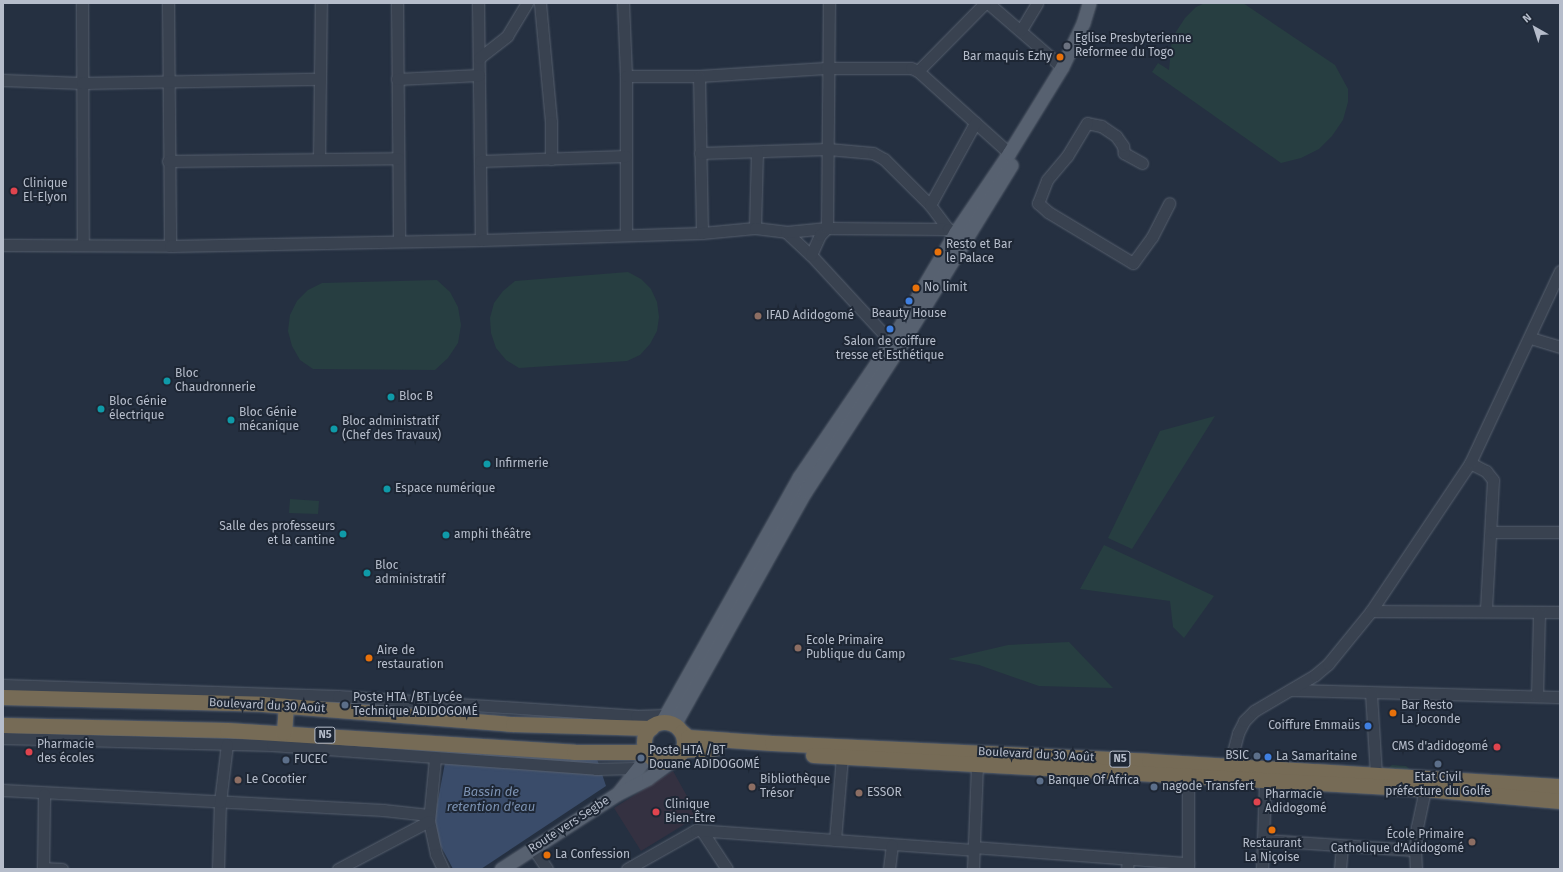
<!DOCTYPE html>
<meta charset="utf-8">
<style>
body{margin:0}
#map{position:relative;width:1563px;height:872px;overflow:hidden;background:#253041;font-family:"Fira Sans",sans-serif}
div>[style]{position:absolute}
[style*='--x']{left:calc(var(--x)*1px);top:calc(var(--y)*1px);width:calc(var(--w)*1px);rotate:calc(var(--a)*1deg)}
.medical>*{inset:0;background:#343141}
.green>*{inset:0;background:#273e41}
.water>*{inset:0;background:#3a4c6a}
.roads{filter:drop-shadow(0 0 1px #57606e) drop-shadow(0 0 1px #57606e)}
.minor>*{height:11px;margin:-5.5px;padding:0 5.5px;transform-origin:5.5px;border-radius:5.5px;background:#394250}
.major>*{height:13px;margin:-6.5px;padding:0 6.5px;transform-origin:6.5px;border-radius:6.5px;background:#576170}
.highway>*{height:15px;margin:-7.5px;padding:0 7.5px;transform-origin:7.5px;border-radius:7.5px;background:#766b56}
.highway>.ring{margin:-7.5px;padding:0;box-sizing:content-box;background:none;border:15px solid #766b56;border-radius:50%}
.dots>*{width:11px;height:11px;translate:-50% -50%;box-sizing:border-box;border:2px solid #1e2735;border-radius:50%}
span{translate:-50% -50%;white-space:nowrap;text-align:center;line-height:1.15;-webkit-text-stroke:4px #1e2735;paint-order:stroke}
.shield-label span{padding:1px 3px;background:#1e2735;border:1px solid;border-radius:3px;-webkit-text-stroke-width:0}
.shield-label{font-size:11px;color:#b6bdcb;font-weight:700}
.poi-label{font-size:12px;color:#b6bdcb}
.left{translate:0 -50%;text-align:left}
.right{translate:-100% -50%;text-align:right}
.street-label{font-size:12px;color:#b6bdcb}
.water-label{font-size:13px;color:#7c92b2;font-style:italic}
.frame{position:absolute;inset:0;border:4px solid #b6bdcb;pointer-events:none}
.north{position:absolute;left:1515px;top:8px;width:40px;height:40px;-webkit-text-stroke:3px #1e2735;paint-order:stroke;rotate:321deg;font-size:11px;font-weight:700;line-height:16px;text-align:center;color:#b6bdcb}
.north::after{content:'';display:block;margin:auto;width:14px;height:18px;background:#b6bdcb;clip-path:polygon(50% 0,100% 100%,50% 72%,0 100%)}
</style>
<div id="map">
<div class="medical">
<i style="clip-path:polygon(673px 771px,698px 816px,641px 851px,614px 808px)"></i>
</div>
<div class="green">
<i style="clip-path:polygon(1205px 3px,1243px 3px,1335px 65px,1348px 89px,1348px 102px,1343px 120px,1332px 136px,1319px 149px,1301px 158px,1281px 163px,1152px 72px,1158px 63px,1169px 70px,1172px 38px,1185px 18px,1196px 7px)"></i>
<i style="clip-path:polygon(628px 272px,641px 279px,651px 289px,657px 302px,659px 317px,657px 331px,650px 344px,640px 355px,627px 361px,519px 368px,506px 360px,496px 348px,491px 333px,490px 318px,494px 303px,503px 291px,515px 281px)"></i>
<i style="clip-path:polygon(437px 280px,450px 292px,458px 307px,461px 325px,458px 343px,448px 358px,435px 370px,313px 369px,300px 360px,292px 346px,288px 331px,290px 315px,297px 301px,308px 290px,322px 283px)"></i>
<i style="clip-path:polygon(1215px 416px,1132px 549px,1108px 538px,1160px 431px)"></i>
<i style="clip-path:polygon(290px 499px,319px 501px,318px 514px,289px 513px)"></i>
<i style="clip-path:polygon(1104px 545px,1214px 596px,1184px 638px,1173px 627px,1170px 601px,1080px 589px)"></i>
<i style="clip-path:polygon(1069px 642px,1113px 688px,1039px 686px,979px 665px,948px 659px,1008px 645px)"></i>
<i style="clip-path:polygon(1392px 765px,1406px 766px,1412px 771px,1387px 769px)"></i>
</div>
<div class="water">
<i style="clip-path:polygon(448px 747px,595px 753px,606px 786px,481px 869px,453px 869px,438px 841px,434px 821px)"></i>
</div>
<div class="roads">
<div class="minor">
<i style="--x:82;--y:3;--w:241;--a:89.8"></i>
<i style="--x:168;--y:3;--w:243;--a:89.5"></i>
<i style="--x:397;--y:3;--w:238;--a:89.5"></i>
<i style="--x:478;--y:3;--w:237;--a:89.3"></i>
<i style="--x:540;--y:3;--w:120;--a:84.7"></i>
<i style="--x:551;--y:122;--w:37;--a:90"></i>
<i style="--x:623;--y:3;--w:73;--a:87.6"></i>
<i style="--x:626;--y:76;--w:159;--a:90"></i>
<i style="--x:988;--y:3;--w:98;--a:40.9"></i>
<i style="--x:1021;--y:30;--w:31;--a:-59"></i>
<i style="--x:479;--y:58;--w:36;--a:-38"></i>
<i style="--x:507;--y:36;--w:39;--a:-59"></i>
<i style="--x:918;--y:71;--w:95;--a:-45.4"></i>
<i style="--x:626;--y:76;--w:73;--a:0"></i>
<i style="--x:699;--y:76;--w:127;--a:-3.6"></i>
<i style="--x:826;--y:68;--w:85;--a:0"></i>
<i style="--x:911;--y:68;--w:8;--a:23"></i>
<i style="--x:918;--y:71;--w:122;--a:42"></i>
<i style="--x:699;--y:76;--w:157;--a:88.9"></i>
<i style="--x:397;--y:79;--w:82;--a:-2.8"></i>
<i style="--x:3;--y:80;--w:79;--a:2.2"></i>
<i style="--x:82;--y:83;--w:238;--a:-1"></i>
<i style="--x:700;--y:153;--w:128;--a:-1.8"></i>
<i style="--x:828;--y:149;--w:45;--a:5.1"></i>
<i style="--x:873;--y:153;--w:13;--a:29"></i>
<i style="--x:884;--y:159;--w:65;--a:45"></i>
<i style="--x:930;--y:205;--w:30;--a:53"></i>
<i style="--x:319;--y:159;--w:156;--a:-89.3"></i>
<i style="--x:168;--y:161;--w:230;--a:-0.7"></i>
<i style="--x:480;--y:161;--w:146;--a:-2"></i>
<i style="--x:1142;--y:163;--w:21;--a:-151"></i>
<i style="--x:1124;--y:153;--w:7;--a:-98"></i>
<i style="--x:1123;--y:146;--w:12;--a:-125"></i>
<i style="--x:1116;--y:136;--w:18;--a:-146"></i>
<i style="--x:1101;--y:126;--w:14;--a:-168"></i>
<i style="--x:1087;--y:123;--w:39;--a:121"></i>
<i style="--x:1067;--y:156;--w:31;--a:130"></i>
<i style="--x:1047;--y:180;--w:25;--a:111"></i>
<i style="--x:1038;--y:203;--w:13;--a:42"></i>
<i style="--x:1048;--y:212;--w:99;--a:31"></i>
<i style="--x:1133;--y:263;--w:32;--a:-54"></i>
<i style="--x:1152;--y:237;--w:38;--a:-63"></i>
<i style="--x:930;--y:205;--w:94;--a:-61.2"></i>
<i style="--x:755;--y:228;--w:76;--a:-88.5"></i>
<i style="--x:786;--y:232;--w:34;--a:43"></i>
<i style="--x:811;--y:255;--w:125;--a:47.3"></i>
<i style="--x:3;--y:245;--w:167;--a:0.3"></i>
<i style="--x:170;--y:246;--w:311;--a:-1.1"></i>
<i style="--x:481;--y:240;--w:221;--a:-1.8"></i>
<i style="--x:702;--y:233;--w:53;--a:-5.4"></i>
<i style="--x:755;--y:228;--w:31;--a:7"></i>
<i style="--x:786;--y:232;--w:41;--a:-5.6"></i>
<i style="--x:827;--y:228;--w:121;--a:0.5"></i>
<i style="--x:948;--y:229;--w:16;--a:30"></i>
<i style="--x:811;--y:255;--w:22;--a:-66"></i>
<i style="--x:820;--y:235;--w:10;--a:-45"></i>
<i style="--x:827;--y:228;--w:225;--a:-89.5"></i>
<i style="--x:1531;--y:338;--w:30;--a:17"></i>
<i style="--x:1470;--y:463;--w:18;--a:27"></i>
<i style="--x:1486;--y:471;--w:11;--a:52"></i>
<i style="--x:1493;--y:480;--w:131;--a:93.1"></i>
<i style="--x:1492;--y:532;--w:68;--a:0"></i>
<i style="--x:1371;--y:611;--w:189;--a:0.3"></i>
<i style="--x:3;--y:685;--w:335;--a:1.9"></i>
<i style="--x:338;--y:696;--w:299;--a:3.8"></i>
<i style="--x:636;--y:716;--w:29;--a:-2"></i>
<i style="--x:1291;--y:690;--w:269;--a:1.5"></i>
<i style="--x:1371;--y:693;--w:82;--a:86.5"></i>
<i style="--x:1537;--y:696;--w:83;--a:-88.6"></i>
<i style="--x:3;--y:738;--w:269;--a:1.5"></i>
<i style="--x:272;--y:745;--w:325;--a:4.2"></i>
<i style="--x:596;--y:769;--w:40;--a:-1.4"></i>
<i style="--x:435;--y:758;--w:63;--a:95.4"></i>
<i style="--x:429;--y:821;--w:34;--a:78"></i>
<i style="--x:436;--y:854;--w:17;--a:65"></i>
<i style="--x:1229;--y:767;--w:35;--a:-75"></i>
<i style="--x:1238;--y:733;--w:13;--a:-63"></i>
<i style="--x:1244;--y:721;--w:14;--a:-45"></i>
<i style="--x:1254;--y:711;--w:71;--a:-30.5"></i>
<i style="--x:1315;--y:675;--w:17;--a:-40"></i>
<i style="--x:1328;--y:664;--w:68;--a:-50.9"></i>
<i style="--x:1371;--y:611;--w:178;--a:-56.2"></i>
<i style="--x:1470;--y:463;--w:212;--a:-64.9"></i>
<i style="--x:3;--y:790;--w:381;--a:3"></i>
<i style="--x:383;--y:810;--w:46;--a:6.2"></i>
<i style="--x:702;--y:831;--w:45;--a:56.7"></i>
<i style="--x:835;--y:840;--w:83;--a:-85.2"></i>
<i style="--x:1264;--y:840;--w:151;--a:3.8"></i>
<i style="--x:973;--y:847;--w:216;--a:4.3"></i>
<i style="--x:533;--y:848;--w:25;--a:56"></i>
<i style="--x:43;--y:868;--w:19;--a:3"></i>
<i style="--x:43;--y:869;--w:75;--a:-89.2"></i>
<i style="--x:218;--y:869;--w:67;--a:-88.3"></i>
<i style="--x:220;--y:802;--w:58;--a:-83.1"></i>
<i style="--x:338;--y:869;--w:103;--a:-27.8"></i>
<i style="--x:627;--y:869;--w:79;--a:-29.5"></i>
<i style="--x:696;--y:830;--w:278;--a:4.1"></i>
<i style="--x:889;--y:869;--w:24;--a:-83"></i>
<i style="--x:973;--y:869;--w:103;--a:-87.8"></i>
<i style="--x:1127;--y:869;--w:10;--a:-84"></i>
<i style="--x:1188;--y:869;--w:92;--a:-90"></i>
<i style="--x:1262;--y:869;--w:87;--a:-88"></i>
<i style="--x:1340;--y:869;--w:23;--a:-85"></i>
<i style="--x:1416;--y:869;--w:19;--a:-93"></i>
<i style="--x:1415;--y:850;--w:23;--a:-85"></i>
<i style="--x:1417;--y:827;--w:39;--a:-78"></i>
</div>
<div class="major">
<i style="--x:661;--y:723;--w:282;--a:-60.7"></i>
<i style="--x:799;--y:477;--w:162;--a:-55.8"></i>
<i style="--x:890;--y:343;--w:128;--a:-59.4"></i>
<i style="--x:955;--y:233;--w:97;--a:-56"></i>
<i style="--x:1009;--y:153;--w:101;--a:-58.4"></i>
<i style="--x:1062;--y:67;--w:49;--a:-64.5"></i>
<i style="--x:1083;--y:23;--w:21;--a:-73"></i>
<i style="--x:674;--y:725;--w:267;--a:-60.7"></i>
<i style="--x:805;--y:492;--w:171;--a:-57"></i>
<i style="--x:898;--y:349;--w:216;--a:-58.4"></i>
<i style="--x:618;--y:793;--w:50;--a:-51.5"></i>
<i style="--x:501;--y:869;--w:138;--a:-32.9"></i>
<i style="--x:617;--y:794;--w:35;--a:-27"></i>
<i style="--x:648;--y:778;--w:31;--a:-36"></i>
</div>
<div class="highway">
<i style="--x:3;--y:697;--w:260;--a:1.5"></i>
<i style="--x:263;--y:704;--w:251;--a:4.6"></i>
<i style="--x:513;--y:724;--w:138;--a:1.7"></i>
<i class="ring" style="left:644px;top:722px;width:25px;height:25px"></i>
<i style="--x:3;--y:725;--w:224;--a:1.3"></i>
<i style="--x:227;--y:730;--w:348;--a:3.6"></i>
<i style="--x:574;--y:752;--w:73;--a:0"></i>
<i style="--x:682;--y:732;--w:8;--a:40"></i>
<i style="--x:688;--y:737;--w:84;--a:4.1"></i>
<i style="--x:772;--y:743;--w:377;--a:2.7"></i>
<i style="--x:1149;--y:761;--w:412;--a:3.5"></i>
<i style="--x:284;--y:733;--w:27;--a:-86"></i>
<i style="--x:682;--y:750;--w:33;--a:-3"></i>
<i style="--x:813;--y:755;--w:613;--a:3.18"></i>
<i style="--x:1425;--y:789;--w:136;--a:5.1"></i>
</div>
</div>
<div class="dots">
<i style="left:1067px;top:46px;background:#6b7280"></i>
<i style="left:1060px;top:57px;background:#e8710a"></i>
<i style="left:14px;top:191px;background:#e0444e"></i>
<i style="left:938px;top:252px;background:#e8710a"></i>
<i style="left:916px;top:288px;background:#e8710a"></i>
<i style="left:909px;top:301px;background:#3f7fe0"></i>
<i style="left:758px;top:316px;background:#8d6e63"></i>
<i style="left:890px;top:329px;background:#3f7fe0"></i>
<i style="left:167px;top:381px;background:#0f9aa8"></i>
<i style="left:391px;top:397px;background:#0f9aa8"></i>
<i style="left:101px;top:409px;background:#0f9aa8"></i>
<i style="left:231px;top:420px;background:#0f9aa8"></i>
<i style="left:334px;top:429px;background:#0f9aa8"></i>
<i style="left:487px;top:464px;background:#0f9aa8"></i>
<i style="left:387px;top:489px;background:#0f9aa8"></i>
<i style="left:343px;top:534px;background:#0f9aa8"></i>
<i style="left:446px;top:535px;background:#0f9aa8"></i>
<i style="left:367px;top:573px;background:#0f9aa8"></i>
<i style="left:798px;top:648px;background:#8d6e63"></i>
<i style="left:369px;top:658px;background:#e8710a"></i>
<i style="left:345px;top:705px;background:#5c6f8a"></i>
<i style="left:1393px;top:713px;background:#e8710a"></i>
<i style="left:1368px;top:726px;background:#3f7fe0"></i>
<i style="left:1497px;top:747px;background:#e0444e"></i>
<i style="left:29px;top:752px;background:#e0444e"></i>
<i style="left:1257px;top:756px;background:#5c6f8a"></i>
<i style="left:1268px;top:757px;background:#3f7fe0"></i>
<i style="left:641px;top:758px;background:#5c6f8a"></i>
<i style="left:286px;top:760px;background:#5c6f8a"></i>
<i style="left:1438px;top:764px;background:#5c6f8a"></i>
<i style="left:238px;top:780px;background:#8d6e63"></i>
<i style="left:1040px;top:781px;background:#5c6f8a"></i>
<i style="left:752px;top:787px;background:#8d6e63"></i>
<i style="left:1154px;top:787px;background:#5c6f8a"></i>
<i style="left:859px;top:793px;background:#8d6e63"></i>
<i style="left:1257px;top:802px;background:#e0444e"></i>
<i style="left:656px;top:812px;background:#e0444e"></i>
<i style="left:1272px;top:830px;background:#e8710a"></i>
<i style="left:1472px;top:842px;background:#8d6e63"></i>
<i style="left:547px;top:855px;background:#e8710a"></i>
</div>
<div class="shield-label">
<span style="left:325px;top:735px">N5</span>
<span style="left:1120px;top:759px">N5</span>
</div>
<div class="poi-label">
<span class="left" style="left:1075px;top:46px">Eglise Presbyterienne<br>Reformee du Togo</span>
<span class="right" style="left:1052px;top:57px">Bar maquis Ezhy</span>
<span class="left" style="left:23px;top:191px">Clinique<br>El-Elyon</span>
<span class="left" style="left:946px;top:252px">Resto et Bar<br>le Palace</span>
<span class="left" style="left:924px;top:288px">No limit</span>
<span style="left:909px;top:314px">Beauty House</span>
<span class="left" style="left:766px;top:316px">IFAD Adidogomé</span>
<span style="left:890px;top:349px">Salon de coiffure<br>tresse et Esthétique</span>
<span class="left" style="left:175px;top:381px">Bloc<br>Chaudronnerie</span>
<span class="left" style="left:399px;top:397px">Bloc B</span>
<span class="left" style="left:109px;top:409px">Bloc Génie<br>électrique</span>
<span class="left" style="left:239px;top:420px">Bloc Génie<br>mécanique</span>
<span class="left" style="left:342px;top:429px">Bloc administratif<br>(Chef des Travaux)</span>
<span class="left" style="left:495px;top:464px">Infirmerie</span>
<span class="left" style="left:395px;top:489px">Espace numérique</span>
<span class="right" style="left:335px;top:534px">Salle des professeurs<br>et la cantine</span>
<span class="left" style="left:454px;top:535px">amphi théâtre</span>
<span class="left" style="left:375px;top:573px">Bloc<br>administratif</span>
<span class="left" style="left:806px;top:648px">Ecole Primaire<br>Publique du Camp</span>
<span class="left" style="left:377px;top:658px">Aire de<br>restauration</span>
<span class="left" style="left:353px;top:705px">Poste HTA /BT Lycée<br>Technique ADIDOGOMÉ</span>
<span class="left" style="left:1401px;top:713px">Bar Resto<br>La Joconde</span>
<span class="right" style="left:1360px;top:726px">Coiffure Emmaüs</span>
<span class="left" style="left:37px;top:752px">Pharmacie<br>des écoles</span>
<span class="right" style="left:1488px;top:747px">CMS d'adidogomé</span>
<span class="left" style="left:649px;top:758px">Poste HTA /BT<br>Douane ADIDOGOMÉ</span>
<span class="right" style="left:1249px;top:756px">BSIC</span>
<span class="left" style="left:1276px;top:757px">La Samaritaine</span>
<span class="left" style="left:294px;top:760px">FUCEC</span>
<span style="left:1438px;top:785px">Etat Civil<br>préfecture du Golfe</span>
<span class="left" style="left:246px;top:780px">Le Cocotier</span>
<span class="left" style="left:760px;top:787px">Bibliothèque<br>Trésor</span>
<span class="left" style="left:1048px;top:781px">Banque Of Africa</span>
<span class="left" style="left:1162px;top:787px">nagode Transfert</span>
<span class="left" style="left:867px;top:793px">ESSOR</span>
<span class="left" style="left:1265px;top:802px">Pharmacie<br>Adidogomé</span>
<span class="left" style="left:665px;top:812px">Clinique<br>Bien-Être</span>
<span class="right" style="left:1464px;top:842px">École Primaire<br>Catholique d'Adidogomé</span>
<span style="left:1272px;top:851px">Restaurant<br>La Niçoise</span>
<span class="left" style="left:555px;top:855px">La Confession</span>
</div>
<div class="street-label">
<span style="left:267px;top:706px;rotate:3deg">Boulevard du 30 Août</span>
<span style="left:1036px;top:755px;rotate:3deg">Boulevard du 30 Août</span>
<span style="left:569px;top:825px;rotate:-33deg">Route vers Segbe</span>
</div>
<div class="water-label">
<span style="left:491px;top:800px">Bassin de<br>retention d'eau</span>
</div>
<div class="frame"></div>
<div class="north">N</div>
</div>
